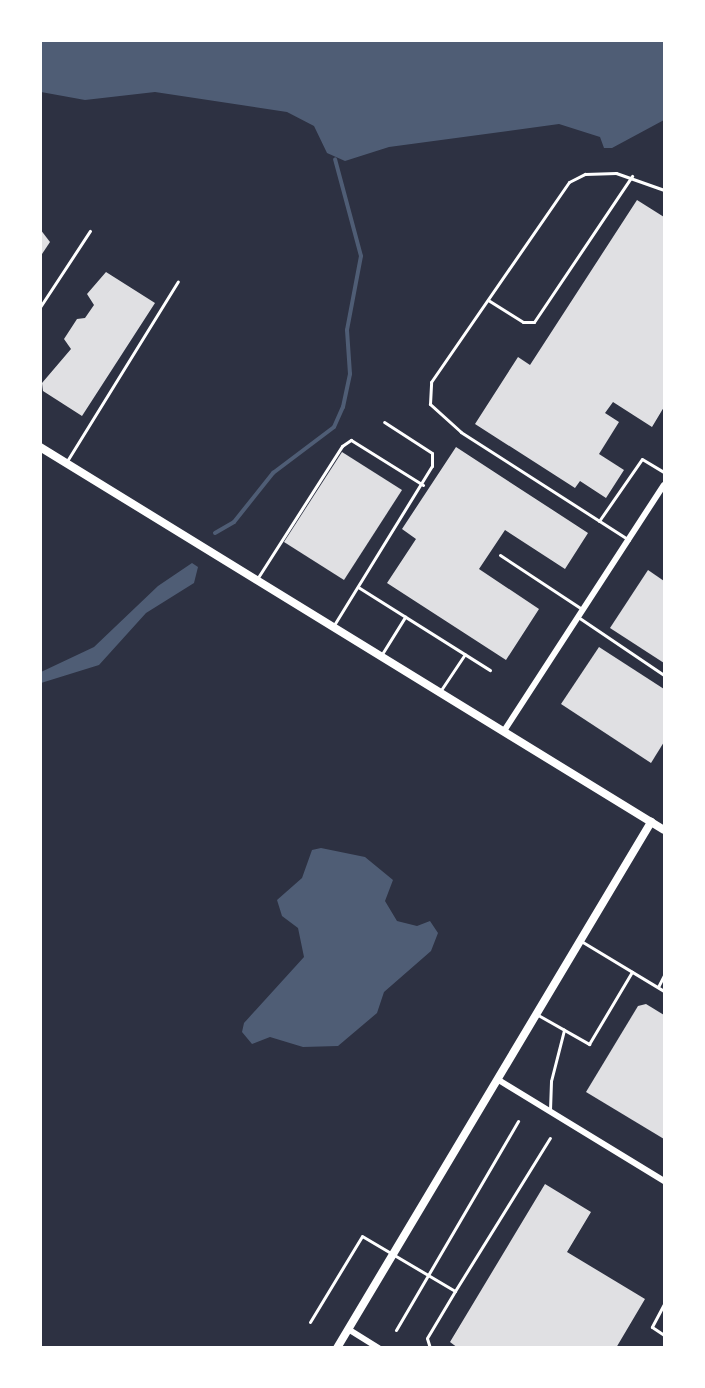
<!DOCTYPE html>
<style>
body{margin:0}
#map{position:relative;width:705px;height:1388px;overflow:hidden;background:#2d3142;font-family:Poppins,sans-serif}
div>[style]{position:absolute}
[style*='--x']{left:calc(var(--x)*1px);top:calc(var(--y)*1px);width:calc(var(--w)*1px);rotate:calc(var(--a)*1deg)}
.water>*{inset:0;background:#4f5d75}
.stream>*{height:4px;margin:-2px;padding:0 2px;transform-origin:2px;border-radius:2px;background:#4f5d75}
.building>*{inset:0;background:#e0e0e3}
.service>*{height:3px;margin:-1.5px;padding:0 1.5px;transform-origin:1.5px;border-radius:1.5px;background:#fff}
.minor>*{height:6px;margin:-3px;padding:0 3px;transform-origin:3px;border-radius:3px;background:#fff}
.tertiary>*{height:8px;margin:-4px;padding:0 4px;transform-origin:4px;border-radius:4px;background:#fff}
span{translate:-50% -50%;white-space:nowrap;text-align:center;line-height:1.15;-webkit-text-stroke:4.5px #fff;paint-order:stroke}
.frame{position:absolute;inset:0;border:42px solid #fff;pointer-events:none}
</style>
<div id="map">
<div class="water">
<i style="clip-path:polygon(40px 41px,664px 41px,664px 120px,612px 148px,604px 148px,600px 137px,559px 124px,389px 147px,345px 161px,327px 153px,314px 126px,287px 112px,155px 92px,85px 100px,41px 92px)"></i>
<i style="clip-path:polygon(192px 563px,198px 567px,194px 583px,146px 613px,99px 665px,41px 683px,41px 672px,94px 647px,158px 586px)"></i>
<i style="clip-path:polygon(321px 848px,365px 857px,393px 880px,385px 901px,397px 921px,417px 926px,430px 921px,438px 933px,431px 951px,384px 992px,377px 1013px,338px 1046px,303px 1047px,270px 1037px,252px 1044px,242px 1032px,244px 1023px,304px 957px,298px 928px,282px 916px,277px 900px,302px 878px,312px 850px)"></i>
</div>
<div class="stream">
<i style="--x:215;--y:533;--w:22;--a:-30"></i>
<i style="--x:234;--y:522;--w:63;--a:-51.5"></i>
<i style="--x:273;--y:473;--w:76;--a:-37"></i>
<i style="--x:334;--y:427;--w:22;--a:-66"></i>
<i style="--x:343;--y:407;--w:34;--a:-78"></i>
<i style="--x:350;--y:374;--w:44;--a:-93.9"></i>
<i style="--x:347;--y:330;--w:75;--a:-79.3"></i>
<i style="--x:361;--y:256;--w:100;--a:-105"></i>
</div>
<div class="building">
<i style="clip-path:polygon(637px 200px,664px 217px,664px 407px,652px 427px,613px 402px,605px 413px,619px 422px,599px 454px,624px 470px,606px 498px,580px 481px,575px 488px,475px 424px,518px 357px,530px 365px)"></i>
<i style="clip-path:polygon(40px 229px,50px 242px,40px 257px)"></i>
<i style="clip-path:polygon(106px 272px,155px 303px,82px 416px,43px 391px,42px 383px,71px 349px,64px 339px,77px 319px,85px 318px,94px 305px,87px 294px)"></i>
<i style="clip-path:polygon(456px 447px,588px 533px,565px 569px,505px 530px,479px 569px,539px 609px,506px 660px,387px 583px,416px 539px,402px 529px)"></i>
<i style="clip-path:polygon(342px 452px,402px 490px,344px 580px,284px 542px)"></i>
<i style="clip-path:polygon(648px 570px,664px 581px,664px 663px,610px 628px)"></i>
<i style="clip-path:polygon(599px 647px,664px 689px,664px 742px,651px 763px,561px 704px)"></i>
<i style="clip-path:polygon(646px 1004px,664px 1015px,664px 1139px,586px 1092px,638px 1006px)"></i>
<i style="clip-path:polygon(545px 1184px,591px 1212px,567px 1252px,645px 1299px,616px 1348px,458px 1348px,450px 1342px)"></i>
</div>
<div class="service">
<i style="--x:488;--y:300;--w:41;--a:32.2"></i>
<i style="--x:523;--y:322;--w:11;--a:0"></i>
<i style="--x:534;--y:322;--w:176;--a:-56.1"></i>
<i style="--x:40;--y:307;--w:91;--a:-56.7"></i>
<i style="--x:67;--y:461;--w:211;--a:-58.3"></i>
<i style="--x:599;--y:521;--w:75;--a:-55.3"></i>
<i style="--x:642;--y:459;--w:26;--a:31"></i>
<i style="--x:629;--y:540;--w:200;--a:-147.3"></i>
<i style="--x:461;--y:432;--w:42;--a:-137.9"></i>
<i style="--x:430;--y:404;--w:22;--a:-87"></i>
<i style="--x:431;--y:382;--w:243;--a:-55.4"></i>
<i style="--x:569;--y:182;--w:18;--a:-27"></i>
<i style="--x:585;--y:174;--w:31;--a:-2"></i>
<i style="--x:616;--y:173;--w:51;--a:19.5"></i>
<i style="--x:500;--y:555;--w:98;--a:33.4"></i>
<i style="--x:257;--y:579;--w:158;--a:-57.4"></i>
<i style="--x:342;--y:446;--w:11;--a:-34"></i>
<i style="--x:351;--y:440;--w:85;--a:32"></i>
<i style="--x:358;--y:587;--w:156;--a:32.2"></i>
<i style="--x:578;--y:617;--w:104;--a:34"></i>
<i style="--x:334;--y:625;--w:187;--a:-58.4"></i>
<i style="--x:432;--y:466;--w:13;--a:-90"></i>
<i style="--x:432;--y:453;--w:57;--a:-147.1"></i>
<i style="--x:382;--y:654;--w:44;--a:-58.1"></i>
<i style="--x:441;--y:690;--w:43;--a:-56.3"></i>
<i style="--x:581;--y:941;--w:97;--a:31.1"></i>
<i style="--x:658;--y:987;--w:13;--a:-63"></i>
<i style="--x:538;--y:1015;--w:59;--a:29.6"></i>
<i style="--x:589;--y:1044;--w:84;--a:-59.2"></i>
<i style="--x:550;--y:1110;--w:29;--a:-88"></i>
<i style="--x:551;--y:1081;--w:53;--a:-75.7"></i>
<i style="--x:664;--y:1304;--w:26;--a:118"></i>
<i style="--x:652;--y:1327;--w:14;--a:34"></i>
<i style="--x:310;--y:1322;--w:100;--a:-58.8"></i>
<i style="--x:362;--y:1236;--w:108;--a:30.6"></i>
<i style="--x:455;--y:1291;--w:180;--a:-58.2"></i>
<i style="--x:396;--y:1330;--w:242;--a:-59.7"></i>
<i style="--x:430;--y:1348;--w:10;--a:-107"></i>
<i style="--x:427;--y:1338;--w:55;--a:-59.2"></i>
</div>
<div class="minor">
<i style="--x:504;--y:731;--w:293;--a:-57"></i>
<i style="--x:497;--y:1079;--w:196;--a:31.4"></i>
<i style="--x:348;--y:1329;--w:36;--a:32"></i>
</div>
<div class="tertiary">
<i style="--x:40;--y:447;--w:732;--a:31.54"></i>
<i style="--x:337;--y:1348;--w:613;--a:-59.16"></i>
</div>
<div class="frame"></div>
</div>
